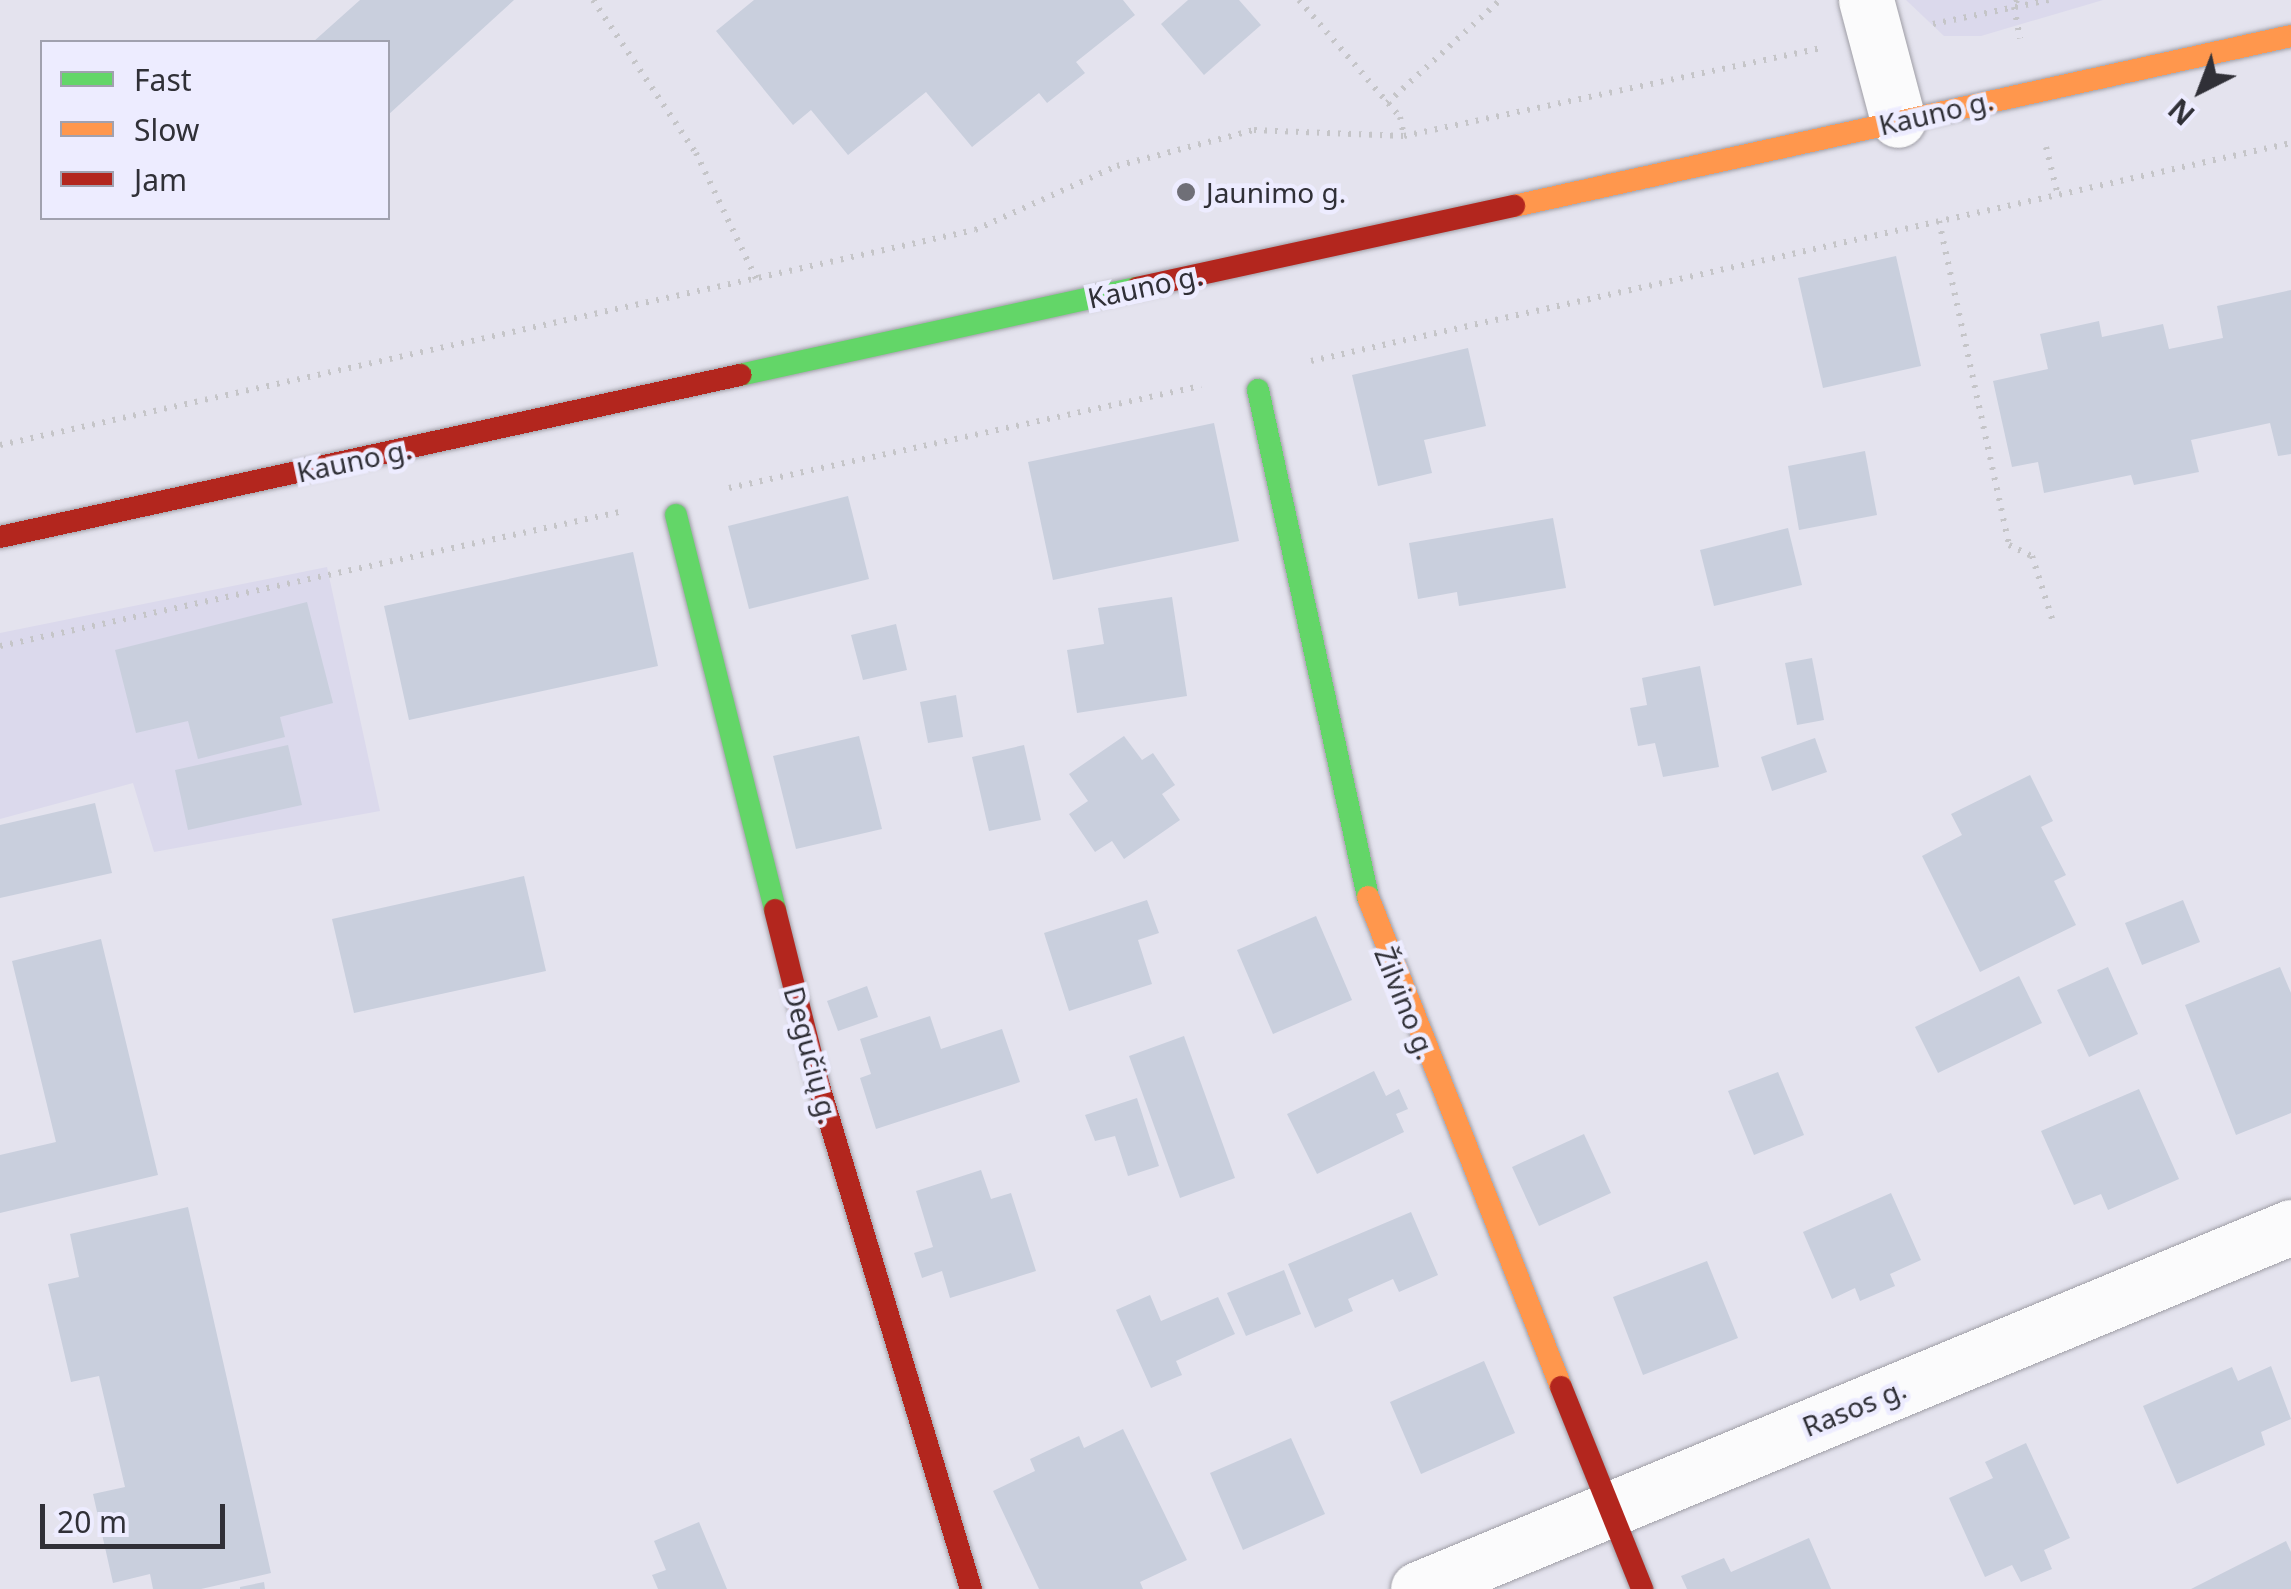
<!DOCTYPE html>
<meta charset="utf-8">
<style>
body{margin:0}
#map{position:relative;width:2291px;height:1589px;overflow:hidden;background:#e4e3ee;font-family:"Noto Sans",sans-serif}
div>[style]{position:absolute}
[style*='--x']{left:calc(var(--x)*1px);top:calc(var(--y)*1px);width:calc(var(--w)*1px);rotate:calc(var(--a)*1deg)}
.built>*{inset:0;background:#dbd9ec}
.building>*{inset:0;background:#c9cfdd}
.path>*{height:6px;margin-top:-3px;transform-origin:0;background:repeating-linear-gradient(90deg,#c5c5c8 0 2.5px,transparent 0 10.5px)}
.roads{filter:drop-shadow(0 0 2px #9f9ea6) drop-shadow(0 0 2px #9f9ea6)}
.street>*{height:55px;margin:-27.5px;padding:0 27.5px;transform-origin:27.5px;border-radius:27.5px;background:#fbfbfc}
.fast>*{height:22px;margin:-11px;padding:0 11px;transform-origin:11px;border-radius:11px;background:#63d668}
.slow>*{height:22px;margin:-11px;padding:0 11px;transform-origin:11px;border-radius:11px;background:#ff974d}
.jam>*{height:22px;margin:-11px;padding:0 11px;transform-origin:11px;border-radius:11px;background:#b3261e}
.dots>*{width:28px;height:28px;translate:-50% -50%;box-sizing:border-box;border:5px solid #edecff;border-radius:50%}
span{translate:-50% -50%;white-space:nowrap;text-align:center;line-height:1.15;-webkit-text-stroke:9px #edecff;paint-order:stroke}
.street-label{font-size:28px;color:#303037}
.poi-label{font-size:28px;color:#303037}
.left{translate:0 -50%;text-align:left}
.legend{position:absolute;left:40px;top:40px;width:350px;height:180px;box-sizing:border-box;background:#edecff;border:2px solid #a1a1af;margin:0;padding:12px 18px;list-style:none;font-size:30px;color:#303037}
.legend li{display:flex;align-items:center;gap:20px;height:50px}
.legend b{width:50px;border:2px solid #a1a1af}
.north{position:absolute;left:2151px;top:40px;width:100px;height:100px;-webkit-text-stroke:8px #edecff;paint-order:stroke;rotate:222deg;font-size:28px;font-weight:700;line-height:40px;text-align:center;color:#303037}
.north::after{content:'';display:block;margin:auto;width:35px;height:45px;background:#303037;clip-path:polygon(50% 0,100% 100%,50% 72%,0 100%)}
.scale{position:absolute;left:40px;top:1504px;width:185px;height:45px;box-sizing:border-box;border:5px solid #303037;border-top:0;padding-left:12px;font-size:30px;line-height:35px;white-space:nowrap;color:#303037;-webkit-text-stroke:8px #edecff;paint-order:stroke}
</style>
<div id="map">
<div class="built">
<i style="clip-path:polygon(1906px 0,2103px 0,1981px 36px,1944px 36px)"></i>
<i style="clip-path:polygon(327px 567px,380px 811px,154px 852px,133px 783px,0 819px,0 633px)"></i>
</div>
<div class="building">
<i style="clip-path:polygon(360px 0,514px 0,388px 115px,388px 42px,313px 42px)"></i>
<i style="clip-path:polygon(754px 0,1123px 0,1135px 15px,1076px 62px,1085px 73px,1047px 103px,1039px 93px,972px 147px,926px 92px,848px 155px,811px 110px,793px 125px,716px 31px)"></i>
<i style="clip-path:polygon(1188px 0,1239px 0,1261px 25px,1204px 75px,1161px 24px)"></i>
<i style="clip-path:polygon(1896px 256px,1921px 366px,1823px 388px,1798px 278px)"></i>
<i style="clip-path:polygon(2291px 290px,2291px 454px,2278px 456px,2270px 423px,2191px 440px,2199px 472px,2134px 485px,2131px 475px,2044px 493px,2038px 462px,2012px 467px,1993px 381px,2048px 369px,2040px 334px,2099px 321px,2102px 337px,2163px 324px,2169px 349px,2223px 338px,2217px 306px)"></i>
<i style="clip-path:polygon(1468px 348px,1486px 426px,1424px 440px,1432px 473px,1378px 486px,1352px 375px)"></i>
<i style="clip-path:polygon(1214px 423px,1239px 541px,1053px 580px,1028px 462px)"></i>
<i style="clip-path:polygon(1865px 451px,1877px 515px,1799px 530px,1788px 466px)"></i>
<i style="clip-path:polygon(848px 496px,869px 579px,749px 609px,728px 526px)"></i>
<i style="clip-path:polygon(1553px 518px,1566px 588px,1459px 606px,1457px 592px,1418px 599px,1409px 543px)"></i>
<i style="clip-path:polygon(1788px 528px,1802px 585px,1714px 606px,1700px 550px)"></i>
<i style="clip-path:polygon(633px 552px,658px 666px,409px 720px,384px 606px)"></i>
<i style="clip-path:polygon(1172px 597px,1187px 696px,1077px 713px,1067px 650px,1104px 644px,1098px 608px)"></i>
<i style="clip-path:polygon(307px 602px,333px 703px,280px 717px,285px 737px,198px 759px,188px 721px,136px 733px,115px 650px)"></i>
<i style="clip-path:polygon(896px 624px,907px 670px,863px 680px,851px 635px)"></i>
<i style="clip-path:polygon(1812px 658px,1824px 720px,1797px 725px,1785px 663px)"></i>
<i style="clip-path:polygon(1700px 666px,1719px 767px,1663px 777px,1655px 743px,1638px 746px,1630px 708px,1647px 705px,1642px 678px)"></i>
<i style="clip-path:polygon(956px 695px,963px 737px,928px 743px,920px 702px)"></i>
<i style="clip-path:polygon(859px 736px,882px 829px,796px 849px,773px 756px)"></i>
<i style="clip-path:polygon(1124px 736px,1142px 760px,1153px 753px,1175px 785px,1162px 794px,1180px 820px,1124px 859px,1112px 841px,1095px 852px,1069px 814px,1088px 801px,1069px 774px)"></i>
<i style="clip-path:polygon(1815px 738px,1827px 772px,1772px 791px,1761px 757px)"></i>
<i style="clip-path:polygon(288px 745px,302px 805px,188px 830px,175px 770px)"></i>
<i style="clip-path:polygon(1024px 745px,1041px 820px,989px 831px,972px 757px)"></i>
<i style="clip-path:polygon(2030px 775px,2053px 821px,2041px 827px,2066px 875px,2054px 881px,2076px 925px,1980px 972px,1922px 856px,1962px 835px,1951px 814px)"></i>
<i style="clip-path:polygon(95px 803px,112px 873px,0 898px,0 825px)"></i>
<i style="clip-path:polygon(524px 876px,546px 971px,354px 1013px,332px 919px)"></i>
<i style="clip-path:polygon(1147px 900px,1159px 933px,1138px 940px,1152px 984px,1069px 1011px,1044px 933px)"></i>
<i style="clip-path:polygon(2183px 900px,2200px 942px,2142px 965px,2125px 923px)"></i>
<i style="clip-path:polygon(1316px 916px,1352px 1000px,1273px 1034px,1237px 950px)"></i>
<i style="clip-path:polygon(101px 939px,158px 1175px,0 1213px,0 1155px,56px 1142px,12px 961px)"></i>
<i style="clip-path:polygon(2108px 967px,2138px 1034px,2089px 1057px,2057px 990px)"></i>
<i style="clip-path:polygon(2280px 967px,2291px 993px,2291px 1113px,2236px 1135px,2185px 1005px)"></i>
<i style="clip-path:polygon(2019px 976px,2042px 1023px,1938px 1073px,1915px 1027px)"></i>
<i style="clip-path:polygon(867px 986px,878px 1017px,838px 1031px,827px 1001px)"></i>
<i style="clip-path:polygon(930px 1016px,941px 1049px,1002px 1029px,1020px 1082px,876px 1129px,860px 1078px,871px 1074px,860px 1039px)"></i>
<i style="clip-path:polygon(1184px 1036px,1235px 1178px,1180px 1198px,1129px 1056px)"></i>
<i style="clip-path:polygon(1374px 1071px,1386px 1096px,1399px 1089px,1408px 1109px,1396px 1114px,1404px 1132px,1317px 1174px,1287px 1114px)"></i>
<i style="clip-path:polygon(1778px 1072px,1804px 1135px,1754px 1155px,1728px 1091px)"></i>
<i style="clip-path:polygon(2139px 1089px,2179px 1179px,2108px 1210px,2101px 1194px,2074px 1205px,2041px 1131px)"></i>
<i style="clip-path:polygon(1137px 1098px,1159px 1166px,1128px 1176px,1115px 1136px,1095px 1141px,1085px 1115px)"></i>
<i style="clip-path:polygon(1584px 1134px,1611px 1193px,1539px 1226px,1512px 1167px)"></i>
<i style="clip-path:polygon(981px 1170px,991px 1199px,1011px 1193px,1036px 1271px,950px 1298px,942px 1271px,922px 1278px,914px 1253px,933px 1247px,916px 1191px)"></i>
<i style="clip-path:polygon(1891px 1193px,1921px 1260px,1890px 1274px,1895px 1286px,1860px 1301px,1855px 1288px,1832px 1299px,1803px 1232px)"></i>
<i style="clip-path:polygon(188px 1207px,271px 1573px,201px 1589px,153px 1589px,150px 1574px,113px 1583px,93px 1494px,125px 1487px,99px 1376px,71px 1382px,48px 1284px,79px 1277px,70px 1234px)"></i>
<i style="clip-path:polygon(1411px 1212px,1438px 1275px,1399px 1292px,1393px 1279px,1348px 1299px,1353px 1311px,1315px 1328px,1288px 1264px)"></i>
<i style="clip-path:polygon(1707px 1261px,1738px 1338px,1643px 1375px,1613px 1297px)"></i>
<i style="clip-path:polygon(1284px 1270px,1301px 1314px,1246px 1336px,1227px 1293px)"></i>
<i style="clip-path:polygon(1150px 1295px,1161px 1321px,1218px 1297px,1235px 1334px,1176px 1361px,1182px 1375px,1151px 1388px,1116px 1310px)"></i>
<i style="clip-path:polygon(1484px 1361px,1515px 1433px,1421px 1474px,1390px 1402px)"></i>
<i style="clip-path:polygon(2271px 1366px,2291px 1419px,2261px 1432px,2265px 1445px,2177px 1484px,2143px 1406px,2232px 1367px,2238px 1381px)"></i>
<i style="clip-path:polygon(1123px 1429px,1187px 1560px,1140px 1582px,1143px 1589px,1039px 1589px,993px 1491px,1035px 1471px,1030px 1459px,1079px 1436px,1084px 1448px)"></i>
<i style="clip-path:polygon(1291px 1438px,1325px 1514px,1243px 1550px,1210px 1473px)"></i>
<i style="clip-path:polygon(2026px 1443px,2070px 1538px,2044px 1550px,2052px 1569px,2021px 1582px,2012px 1565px,1985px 1577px,1949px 1498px,1993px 1478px,1985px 1462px)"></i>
<i style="clip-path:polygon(699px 1522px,727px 1589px,658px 1589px,652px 1575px,666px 1570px,654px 1541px)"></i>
<i style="clip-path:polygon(1809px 1538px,1831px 1589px,1687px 1589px,1681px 1576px,1724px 1558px,1731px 1572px)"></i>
<i style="clip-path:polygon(2286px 1541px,2291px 1552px,2291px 1589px,2191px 1589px)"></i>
<i style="clip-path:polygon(264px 1582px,265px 1589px,240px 1589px,240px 1587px)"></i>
</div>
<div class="path">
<i style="--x:593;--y:0;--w:184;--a:56.1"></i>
<i style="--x:696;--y:153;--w:139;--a:64.4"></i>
<i style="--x:1299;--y:0;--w:155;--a:49.2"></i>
<i style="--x:1400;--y:117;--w:19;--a:78"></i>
<i style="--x:2017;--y:0;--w:8;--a:113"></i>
<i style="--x:2014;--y:7;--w:32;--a:79"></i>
<i style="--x:1933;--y:24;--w:118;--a:-11.7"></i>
<i style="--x:1387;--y:103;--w:153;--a:-42.3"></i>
<i style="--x:2046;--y:147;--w:49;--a:76"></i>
<i style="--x:1939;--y:221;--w:331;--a:77.8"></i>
<i style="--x:2009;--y:545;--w:25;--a:26"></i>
<i style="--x:2032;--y:556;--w:72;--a:72.3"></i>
<i style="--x:1311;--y:361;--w:1004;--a:-12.54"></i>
<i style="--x:0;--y:445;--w:998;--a:-12.44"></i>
<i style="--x:975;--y:230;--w:156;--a:-24.3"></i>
<i style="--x:1117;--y:166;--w:142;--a:-14.7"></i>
<i style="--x:1254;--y:130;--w:150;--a:2.3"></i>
<i style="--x:1404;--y:136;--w:423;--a:-11.9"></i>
<i style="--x:729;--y:488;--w:483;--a:-12.2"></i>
<i style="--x:0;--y:646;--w:633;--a:-12.21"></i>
</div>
<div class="roads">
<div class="street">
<i style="--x:1866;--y:0;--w:124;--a:75.1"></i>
<i style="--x:1418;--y:1589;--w:945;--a:-22.52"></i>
</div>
<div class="fast">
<i style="--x:740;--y:375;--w:406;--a:-12.4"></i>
<i style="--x:1258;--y:390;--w:519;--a:77.76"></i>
<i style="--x:676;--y:515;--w:407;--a:75.9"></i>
</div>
<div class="slow">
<i style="--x:1514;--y:206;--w:795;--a:-12.34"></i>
<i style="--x:1368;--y:897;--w:527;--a:68.5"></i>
</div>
<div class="jam">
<i style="--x:1137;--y:288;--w:386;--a:-12.3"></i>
<i style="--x:0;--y:537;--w:758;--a:-12.35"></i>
<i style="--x:775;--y:910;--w:178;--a:76"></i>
<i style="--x:818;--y:1083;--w:529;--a:73.18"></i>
<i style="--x:1561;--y:1387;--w:218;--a:68.1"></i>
</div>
</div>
<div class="dots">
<i style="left:1186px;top:192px;background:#6f6f77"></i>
</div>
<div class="street-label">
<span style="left:1936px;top:112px;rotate:-13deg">Kauno g.</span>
<span style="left:1145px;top:286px;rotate:-12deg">Kauno g.</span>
<span style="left:354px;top:460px;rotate:-12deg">Kauno g.</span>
<span style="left:1406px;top:1003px;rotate:68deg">Žilvino g.</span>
<span style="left:812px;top:1055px;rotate:75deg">Degučių g.</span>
<span style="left:1854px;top:1407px;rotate:-22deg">Rasos g.</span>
</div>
<div class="poi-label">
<span class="left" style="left:1206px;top:192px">Jaunimo g.</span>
</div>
<ul class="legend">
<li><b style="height:12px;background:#63d668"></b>Fast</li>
<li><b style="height:12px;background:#ff974d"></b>Slow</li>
<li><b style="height:12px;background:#b3261e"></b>Jam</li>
</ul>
<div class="north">N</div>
<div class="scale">20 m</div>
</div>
